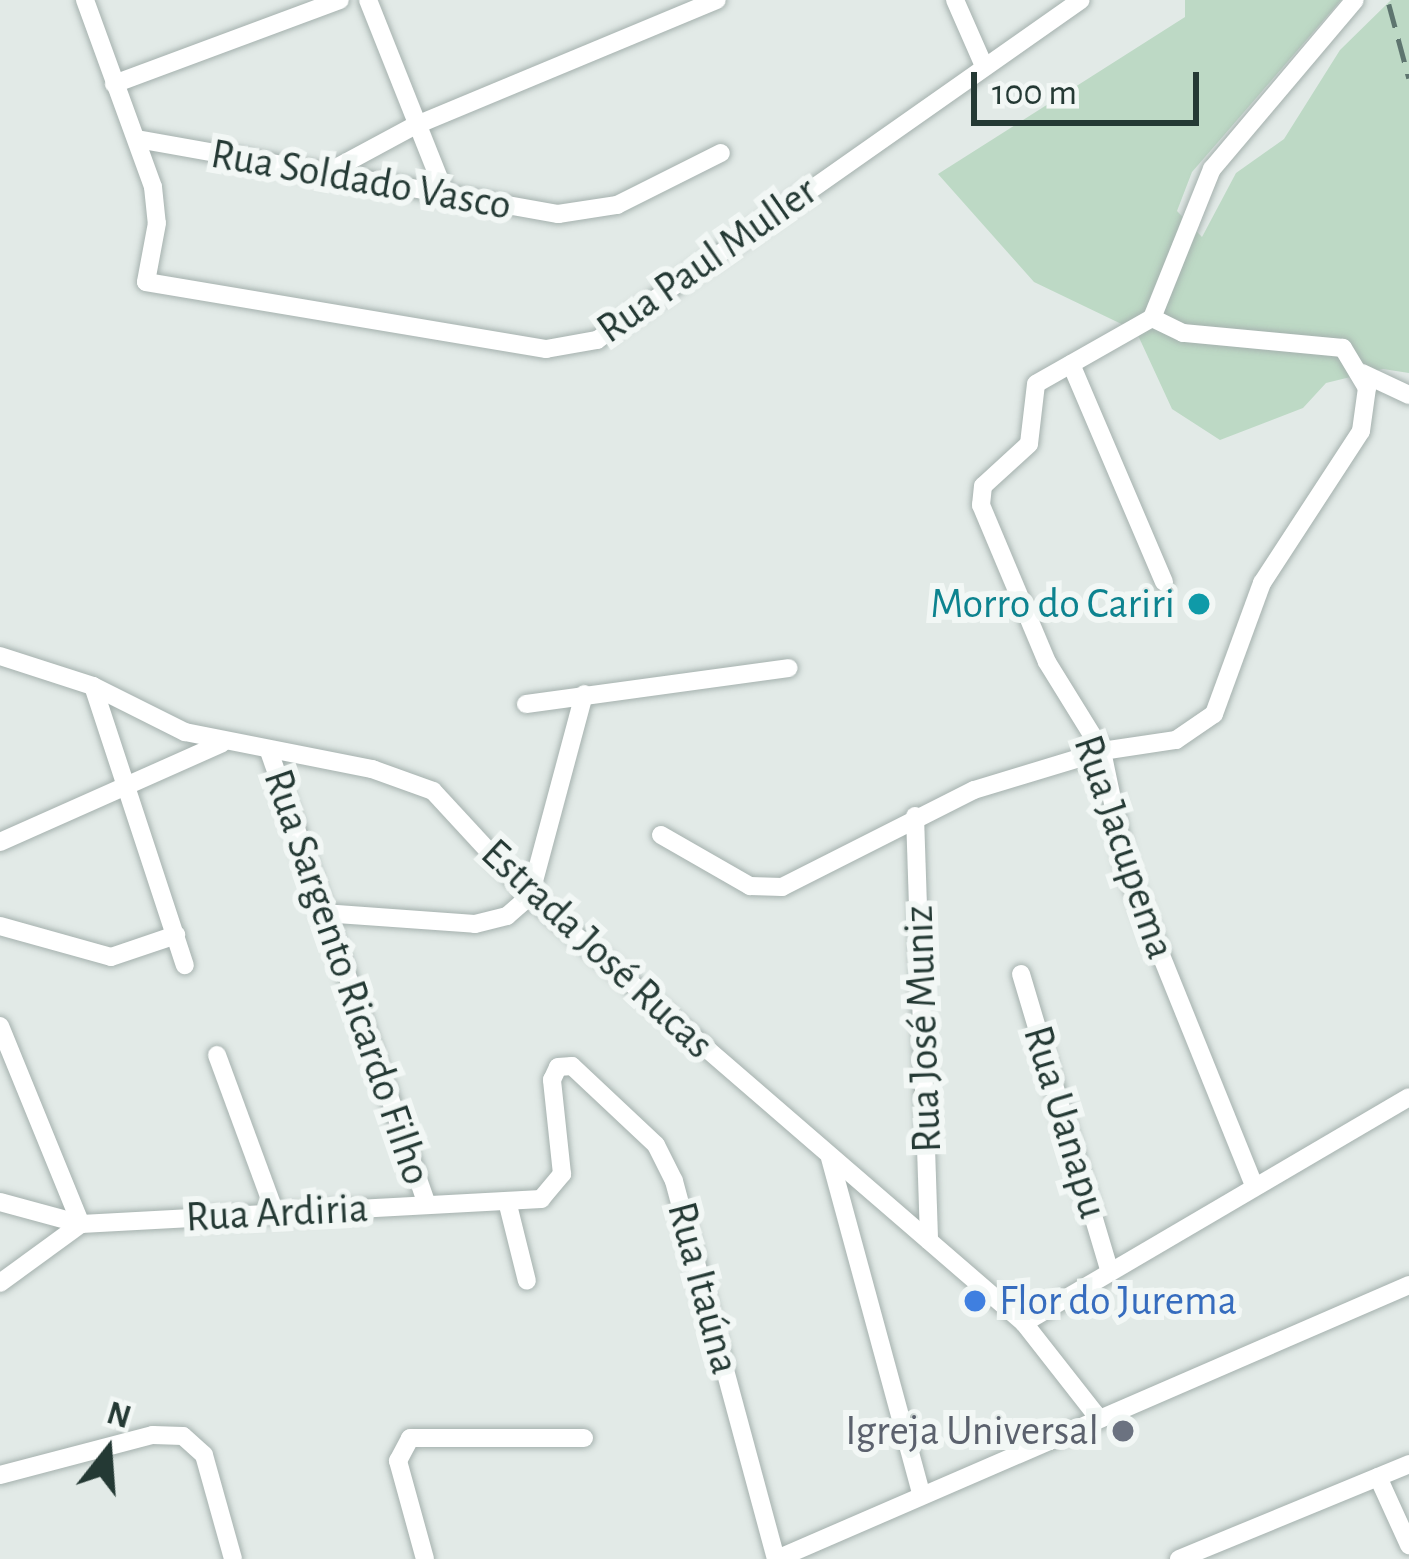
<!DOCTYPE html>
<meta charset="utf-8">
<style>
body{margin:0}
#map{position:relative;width:1409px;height:1559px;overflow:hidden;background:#e2eae7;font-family:"Alegreya Sans",sans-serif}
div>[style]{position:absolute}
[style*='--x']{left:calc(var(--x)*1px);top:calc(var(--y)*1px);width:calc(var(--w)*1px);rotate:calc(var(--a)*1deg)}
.green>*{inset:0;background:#bdd9c5}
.roads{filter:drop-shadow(0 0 3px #a5b1ae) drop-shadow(0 0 3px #a5b1ae)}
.minor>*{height:18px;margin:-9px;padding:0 9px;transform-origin:9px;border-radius:9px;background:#fff}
.rail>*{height:4.5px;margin-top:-2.25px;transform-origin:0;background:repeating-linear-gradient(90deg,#5e756f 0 24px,transparent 0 36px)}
.dots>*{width:33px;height:33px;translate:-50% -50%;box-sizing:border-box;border:6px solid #f2f7f5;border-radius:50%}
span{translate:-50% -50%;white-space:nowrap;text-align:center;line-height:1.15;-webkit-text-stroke:12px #f2f7f5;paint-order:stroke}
.street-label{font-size:42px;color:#243934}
.culture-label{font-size:42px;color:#0d838f}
.right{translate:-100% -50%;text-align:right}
.shop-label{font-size:42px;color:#366cbe}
.left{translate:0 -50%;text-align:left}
.worship-label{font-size:42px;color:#5b616d}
.north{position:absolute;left:48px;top:1391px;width:120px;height:120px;-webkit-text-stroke:9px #f2f7f5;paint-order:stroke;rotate:17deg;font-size:33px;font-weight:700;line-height:48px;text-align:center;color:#243934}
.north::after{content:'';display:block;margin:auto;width:42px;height:54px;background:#243934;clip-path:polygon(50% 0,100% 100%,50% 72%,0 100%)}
.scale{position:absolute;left:971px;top:72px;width:228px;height:54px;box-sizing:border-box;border:6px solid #243934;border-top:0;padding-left:15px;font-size:36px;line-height:42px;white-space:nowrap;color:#243934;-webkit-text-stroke:9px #f2f7f5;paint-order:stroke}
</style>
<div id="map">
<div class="green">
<i style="clip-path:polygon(1185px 0,1341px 0,1192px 172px,1177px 211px,1202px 237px,1236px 173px,1284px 139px,1340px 50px,1391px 0,1409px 0,1409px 373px,1383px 369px,1326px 383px,1303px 408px,1220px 440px,1172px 409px,1136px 331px,1034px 282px,938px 174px,1185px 17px)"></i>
</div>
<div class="roads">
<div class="minor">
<i style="--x:85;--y:0;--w:199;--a:70"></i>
<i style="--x:153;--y:187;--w:36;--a:84"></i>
<i style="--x:157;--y:223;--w:60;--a:100.6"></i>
<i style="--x:146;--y:282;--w:406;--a:9.5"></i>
<i style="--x:546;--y:349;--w:52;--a:-10"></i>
<i style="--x:597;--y:340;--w:591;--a:-35.09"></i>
<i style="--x:368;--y:0;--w:211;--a:68.3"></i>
<i style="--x:955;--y:0;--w:72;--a:66.3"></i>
<i style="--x:114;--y:84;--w:241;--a:-20.4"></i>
<i style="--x:137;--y:139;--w:428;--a:10.1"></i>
<i style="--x:558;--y:214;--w:60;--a:-8.7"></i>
<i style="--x:617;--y:205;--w:116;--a:-26.6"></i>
<i style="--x:323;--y:175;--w:103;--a:-28.3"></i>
<i style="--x:414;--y:126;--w:328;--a:-22.6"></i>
<i style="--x:1152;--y:318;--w:133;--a:150.4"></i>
<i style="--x:1036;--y:384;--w:60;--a:96.7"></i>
<i style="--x:1029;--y:444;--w:62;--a:137.6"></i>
<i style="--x:983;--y:486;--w:19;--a:96"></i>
<i style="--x:981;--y:505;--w:170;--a:67.2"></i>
<i style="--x:1047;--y:662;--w:105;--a:58.3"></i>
<i style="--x:1102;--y:751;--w:123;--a:78.2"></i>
<i style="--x:1127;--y:871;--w:340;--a:68"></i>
<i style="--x:1071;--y:364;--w:237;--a:66.9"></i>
<i style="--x:1362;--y:373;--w:52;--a:25.1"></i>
<i style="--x:0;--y:656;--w:98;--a:17.9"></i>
<i style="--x:93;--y:686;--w:103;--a:26.6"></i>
<i style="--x:185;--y:732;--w:191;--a:11.2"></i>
<i style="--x:372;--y:769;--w:65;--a:19.8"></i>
<i style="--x:433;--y:791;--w:143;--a:47.3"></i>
<i style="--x:530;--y:896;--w:653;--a:40.84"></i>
<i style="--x:1024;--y:1323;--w:118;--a:51.9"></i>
<i style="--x:93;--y:686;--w:294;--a:71.8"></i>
<i style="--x:526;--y:704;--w:265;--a:-7.8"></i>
<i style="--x:269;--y:751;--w:478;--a:70.8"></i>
<i style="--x:915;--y:816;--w:425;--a:88.1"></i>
<i style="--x:661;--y:835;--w:103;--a:29.8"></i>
<i style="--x:750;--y:886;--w:32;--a:2"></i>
<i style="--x:782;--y:887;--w:215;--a:-26.8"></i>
<i style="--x:974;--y:790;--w:134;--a:-16.9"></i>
<i style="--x:1102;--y:751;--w:75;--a:-8.5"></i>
<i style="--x:1176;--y:740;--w:46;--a:-34.4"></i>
<i style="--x:1214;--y:714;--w:140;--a:-69.9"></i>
<i style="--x:1262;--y:583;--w:181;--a:-56.9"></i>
<i style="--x:1361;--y:431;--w:43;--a:-82.1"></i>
<i style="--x:1367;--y:388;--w:47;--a:-121"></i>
<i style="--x:1343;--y:348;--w:161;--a:-174.6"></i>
<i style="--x:1183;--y:333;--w:34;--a:-154"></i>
<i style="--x:1152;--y:318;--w:161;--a:-68.1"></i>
<i style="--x:1212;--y:169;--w:221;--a:-49.8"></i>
<i style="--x:0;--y:842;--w:243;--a:-24"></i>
<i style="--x:323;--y:913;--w:152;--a:4.1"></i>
<i style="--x:475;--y:924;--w:33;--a:-14"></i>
<i style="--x:507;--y:916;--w:30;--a:-41"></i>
<i style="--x:530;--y:896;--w:209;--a:-75"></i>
<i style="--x:0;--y:926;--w:115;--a:15.6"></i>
<i style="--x:111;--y:957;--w:69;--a:-18.7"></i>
<i style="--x:1021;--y:974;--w:309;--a:73.4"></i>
<i style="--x:0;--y:1026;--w:214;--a:67.8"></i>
<i style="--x:217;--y:1055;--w:168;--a:69.8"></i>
<i style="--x:830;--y:1158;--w:346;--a:74.8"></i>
<i style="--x:507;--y:1201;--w:82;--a:76"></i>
<i style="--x:0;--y:1202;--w:84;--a:15.2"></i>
<i style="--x:81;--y:1224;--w:461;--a:-3.1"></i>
<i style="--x:541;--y:1199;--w:33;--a:-50"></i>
<i style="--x:562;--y:1174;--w:95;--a:-96.1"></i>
<i style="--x:552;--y:1080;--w:14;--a:-65"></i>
<i style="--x:558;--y:1067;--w:14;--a:-4"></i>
<i style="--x:572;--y:1066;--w:115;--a:43.2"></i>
<i style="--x:656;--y:1145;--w:40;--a:63.4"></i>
<i style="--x:674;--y:1181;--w:392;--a:74.9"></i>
<i style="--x:0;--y:1283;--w:100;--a:-36.1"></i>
<i style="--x:1024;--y:1323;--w:446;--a:-30.4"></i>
<i style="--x:0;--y:1475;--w:158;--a:-14.7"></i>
<i style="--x:153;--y:1435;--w:30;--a:2"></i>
<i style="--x:183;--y:1436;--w:28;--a:42"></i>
<i style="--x:204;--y:1455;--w:108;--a:74.4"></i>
<i style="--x:1378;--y:1477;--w:75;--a:65.5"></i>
<i style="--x:425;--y:1559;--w:102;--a:-105.4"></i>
<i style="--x:398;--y:1461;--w:26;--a:-62"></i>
<i style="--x:410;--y:1438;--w:174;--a:0"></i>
<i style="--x:777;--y:1559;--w:689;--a:-23.44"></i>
<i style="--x:1179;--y:1559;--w:249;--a:-22.4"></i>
</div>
</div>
<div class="rail">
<i style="--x:1389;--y:4;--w:77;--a:74.9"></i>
</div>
<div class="dots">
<i style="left:1199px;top:604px;background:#0f9aa8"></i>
<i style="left:975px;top:1301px;background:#3f7fe0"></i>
<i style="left:1123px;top:1431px;background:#6b7280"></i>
</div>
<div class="street-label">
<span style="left:361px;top:180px;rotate:10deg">Rua Soldado Vasco</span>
<span style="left:707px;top:260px;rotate:-35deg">Rua Paul Muller</span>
<span style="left:1124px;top:847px;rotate:71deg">Rua Jacupema</span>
<span style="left:597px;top:949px;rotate:43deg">Estrada José Rucas</span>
<span style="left:347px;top:977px;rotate:71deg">Rua Sargento Ricardo Filho</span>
<span style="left:923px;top:1029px;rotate:-92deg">Rua José Muniz</span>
<span style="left:1065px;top:1122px;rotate:73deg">Rua Uanapu</span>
<span style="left:277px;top:1213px;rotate:-3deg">Rua Ardiria</span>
<span style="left:703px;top:1288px;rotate:75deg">Rua Itaúna</span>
</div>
<div class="culture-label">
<span class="right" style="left:1175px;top:604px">Morro do Cariri</span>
</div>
<div class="shop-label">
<span class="left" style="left:999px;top:1301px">Flor do Jurema</span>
</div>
<div class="worship-label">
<span class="right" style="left:1099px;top:1431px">Igreja Universal</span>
</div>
<div class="north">N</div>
<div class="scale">100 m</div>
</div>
